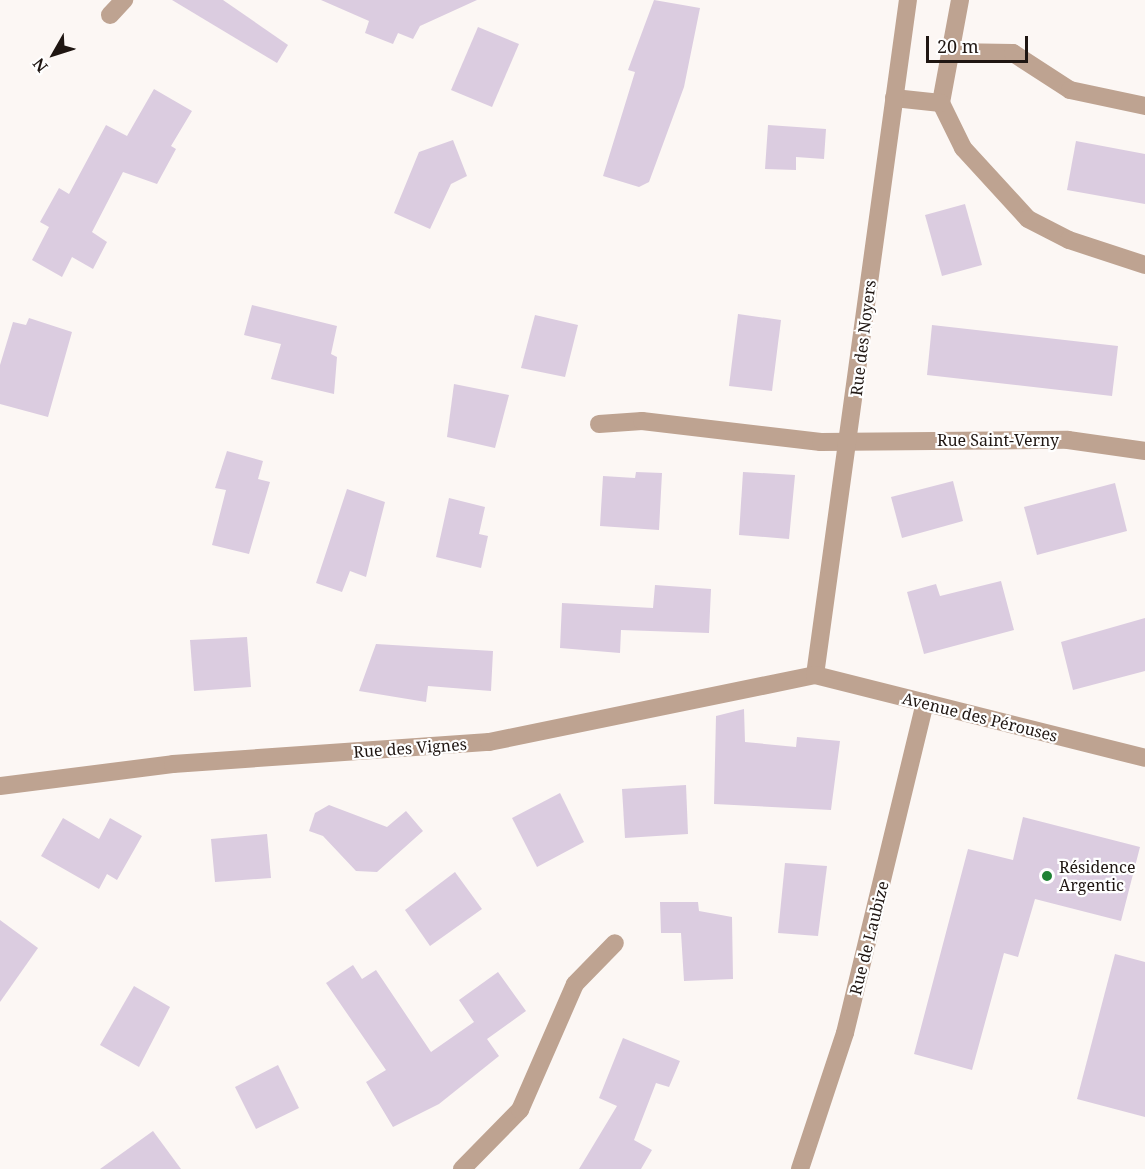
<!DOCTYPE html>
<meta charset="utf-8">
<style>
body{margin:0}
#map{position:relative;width:1145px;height:1169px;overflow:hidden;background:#fcf7f4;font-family:"Noto Serif",serif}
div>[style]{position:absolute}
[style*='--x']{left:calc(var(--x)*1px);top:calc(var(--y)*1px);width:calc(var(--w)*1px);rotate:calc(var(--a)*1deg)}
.building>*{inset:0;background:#dbcce0}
.minor>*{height:18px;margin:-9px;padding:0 9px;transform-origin:9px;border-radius:9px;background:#bea391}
.dots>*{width:16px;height:16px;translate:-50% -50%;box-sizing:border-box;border:3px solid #fff;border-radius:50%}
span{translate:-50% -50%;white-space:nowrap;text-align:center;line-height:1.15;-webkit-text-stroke:4.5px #fff;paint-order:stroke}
.street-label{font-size:16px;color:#1f1612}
.poi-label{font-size:16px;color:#1f1612}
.left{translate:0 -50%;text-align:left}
.north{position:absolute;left:24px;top:24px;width:60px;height:60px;-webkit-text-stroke:4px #fff;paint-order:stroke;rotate:231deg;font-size:16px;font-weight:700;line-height:24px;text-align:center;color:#1f1612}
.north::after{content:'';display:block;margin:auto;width:21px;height:27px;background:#1f1612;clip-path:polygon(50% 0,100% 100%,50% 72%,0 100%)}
.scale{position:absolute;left:926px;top:36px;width:102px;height:27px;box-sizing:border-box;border:3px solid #1f1612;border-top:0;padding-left:8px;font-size:18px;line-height:21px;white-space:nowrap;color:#1f1612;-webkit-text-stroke:4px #fff;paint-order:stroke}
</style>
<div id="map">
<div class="building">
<i style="clip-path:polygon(172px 0,223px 0,288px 45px,277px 63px)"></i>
<i style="clip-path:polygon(321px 0,477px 0,420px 26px,413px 39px,398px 33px,393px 44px,365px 33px,369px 21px)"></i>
<i style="clip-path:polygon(654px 0,700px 8px,684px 87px,649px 182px,639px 187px,603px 176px,635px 72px,628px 70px)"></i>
<i style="clip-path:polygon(478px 27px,519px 44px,492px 107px,451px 90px)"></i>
<i style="clip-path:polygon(154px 89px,192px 111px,171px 146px,176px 149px,157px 184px,123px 172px,92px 232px,107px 242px,93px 269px,72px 257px,62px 277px,32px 260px,49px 227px,40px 222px,59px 188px,69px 194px,106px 125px,127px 136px)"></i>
<i style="clip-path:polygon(768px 125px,826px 129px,824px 159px,796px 157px,796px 170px,765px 169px)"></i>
<i style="clip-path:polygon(453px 140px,467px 176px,451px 184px,430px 229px,394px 213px,419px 152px)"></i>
<i style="clip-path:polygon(1076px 141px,1145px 154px,1145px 204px,1067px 190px)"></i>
<i style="clip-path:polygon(965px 204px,982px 265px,942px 276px,925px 215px)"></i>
<i style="clip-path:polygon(252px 305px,337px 326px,331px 354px,337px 357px,334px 394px,271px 379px,281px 344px,244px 335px)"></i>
<i style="clip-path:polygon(738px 314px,781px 320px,772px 391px,729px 386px)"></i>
<i style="clip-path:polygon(535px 315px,578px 325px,565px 377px,521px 368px)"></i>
<i style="clip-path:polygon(29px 318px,72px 332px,48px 417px,0 404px,0 365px,13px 322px,26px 325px)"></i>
<i style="clip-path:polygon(932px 325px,1118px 346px,1112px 396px,927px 375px)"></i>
<i style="clip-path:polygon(454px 384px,509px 395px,495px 448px,447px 437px)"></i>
<i style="clip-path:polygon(227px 451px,263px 461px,258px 479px,270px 482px,249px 554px,212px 545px,226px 490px,215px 488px)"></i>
<i style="clip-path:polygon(636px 472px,662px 473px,659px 530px,600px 526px,603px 476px,635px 478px)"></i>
<i style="clip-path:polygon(743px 472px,795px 475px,789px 539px,739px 535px)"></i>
<i style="clip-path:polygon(953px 481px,963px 521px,902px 538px,891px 497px)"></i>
<i style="clip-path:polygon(1115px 483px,1127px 531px,1037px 555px,1024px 507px)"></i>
<i style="clip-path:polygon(347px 489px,385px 502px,366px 577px,350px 571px,342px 592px,316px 583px)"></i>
<i style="clip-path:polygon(449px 498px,485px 507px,479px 534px,488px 536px,481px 568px,436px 557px)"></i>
<i style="clip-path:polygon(1001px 581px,1014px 630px,924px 654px,907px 592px,936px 584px,940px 596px)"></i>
<i style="clip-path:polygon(655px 585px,711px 589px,709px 633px,621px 630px,620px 653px,560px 648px,562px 603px,653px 608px)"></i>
<i style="clip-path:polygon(1145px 618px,1145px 671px,1073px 690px,1061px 642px)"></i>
<i style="clip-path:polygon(247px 637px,251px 687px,194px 691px,190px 640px)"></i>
<i style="clip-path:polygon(376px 644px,493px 651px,491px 691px,428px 686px,426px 702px,359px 691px)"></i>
<i style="clip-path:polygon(744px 709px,745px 742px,796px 747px,797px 737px,840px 741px,831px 810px,714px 804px,716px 716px)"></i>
<i style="clip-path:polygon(686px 785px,688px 834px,625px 838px,622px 789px)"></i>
<i style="clip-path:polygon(560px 793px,584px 842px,537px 867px,512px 818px)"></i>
<i style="clip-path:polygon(329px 805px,387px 827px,406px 811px,423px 831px,377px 872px,356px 871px,323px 836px,309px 831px,315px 813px)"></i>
<i style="clip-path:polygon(1023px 817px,1140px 847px,1121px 921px,1035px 899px,1018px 957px,1004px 953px,972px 1070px,914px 1054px,968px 849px,1013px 860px)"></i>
<i style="clip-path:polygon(63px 818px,99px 839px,110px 818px,142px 836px,117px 880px,107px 874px,99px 889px,41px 856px)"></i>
<i style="clip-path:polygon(267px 834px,271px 878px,215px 882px,211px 839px)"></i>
<i style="clip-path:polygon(785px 863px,827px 866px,818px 936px,778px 933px)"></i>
<i style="clip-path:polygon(455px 872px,482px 909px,430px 946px,405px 910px)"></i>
<i style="clip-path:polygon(660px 902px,698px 902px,699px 911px,732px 917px,733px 979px,684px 981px,681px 933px,661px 933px)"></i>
<i style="clip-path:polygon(0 920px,38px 948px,0 1002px)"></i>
<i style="clip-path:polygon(1115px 954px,1145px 962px,1145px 1117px,1077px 1099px)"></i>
<i style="clip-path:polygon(353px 965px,362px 979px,376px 970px,431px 1052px,474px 1022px,459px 1000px,498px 972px,526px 1011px,487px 1039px,499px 1056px,439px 1104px,393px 1127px,366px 1082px,386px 1070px,326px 983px)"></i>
<i style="clip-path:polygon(134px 986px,170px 1007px,139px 1067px,100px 1045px)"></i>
<i style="clip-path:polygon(623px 1038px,680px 1061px,669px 1087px,656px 1083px,634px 1140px,652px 1150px,641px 1169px,579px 1169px,617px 1106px,599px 1098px)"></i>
<i style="clip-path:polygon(278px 1065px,299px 1108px,256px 1129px,235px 1087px)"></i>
<i style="clip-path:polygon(153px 1131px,181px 1169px,100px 1169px)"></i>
</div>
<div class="minor">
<i style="--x:960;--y:0;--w:105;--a:100.5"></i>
<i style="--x:941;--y:103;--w:50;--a:63.9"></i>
<i style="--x:963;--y:148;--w:96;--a:47.5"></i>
<i style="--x:1028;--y:219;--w:46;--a:27.1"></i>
<i style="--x:1069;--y:240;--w:80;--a:18.2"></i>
<i style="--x:110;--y:15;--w:21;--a:-47"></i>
<i style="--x:950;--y:52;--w:63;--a:0.9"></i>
<i style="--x:1013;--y:53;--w:68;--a:33"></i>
<i style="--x:1070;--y:90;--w:77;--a:12"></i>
<i style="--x:894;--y:98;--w:47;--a:6.1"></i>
<i style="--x:599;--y:424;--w:43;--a:-4"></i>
<i style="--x:642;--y:421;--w:180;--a:6.7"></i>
<i style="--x:821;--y:442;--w:247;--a:-0.5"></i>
<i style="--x:1068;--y:440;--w:78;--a:8.1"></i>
<i style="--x:815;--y:675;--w:681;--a:-82.16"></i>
<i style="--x:0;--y:786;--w:174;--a:-7.2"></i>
<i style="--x:173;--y:764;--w:317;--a:-4"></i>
<i style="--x:489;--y:742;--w:333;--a:-11.6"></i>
<i style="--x:815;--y:675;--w:340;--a:14.1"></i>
<i style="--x:462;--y:1169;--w:83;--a:-45.5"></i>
<i style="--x:520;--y:1110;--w:137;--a:-66.4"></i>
<i style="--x:575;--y:984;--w:57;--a:-45.7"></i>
<i style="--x:800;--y:1169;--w:143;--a:-71.7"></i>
<i style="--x:845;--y:1033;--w:340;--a:-76.4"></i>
</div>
<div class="dots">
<i style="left:1047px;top:876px;background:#1f8235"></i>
</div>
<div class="street-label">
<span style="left:863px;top:338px;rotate:-83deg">Rue des Noyers</span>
<span style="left:998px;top:440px">Rue Saint-Verny</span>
<span style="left:980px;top:717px;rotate:14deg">Avenue des Pérouses</span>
<span style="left:410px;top:748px;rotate:-4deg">Rue des Vignes</span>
<span style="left:869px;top:938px;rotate:-76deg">Rue de Laubize</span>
</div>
<div class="poi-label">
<span class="left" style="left:1059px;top:876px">Résidence<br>Argentic</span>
</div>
<div class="north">N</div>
<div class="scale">20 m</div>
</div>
